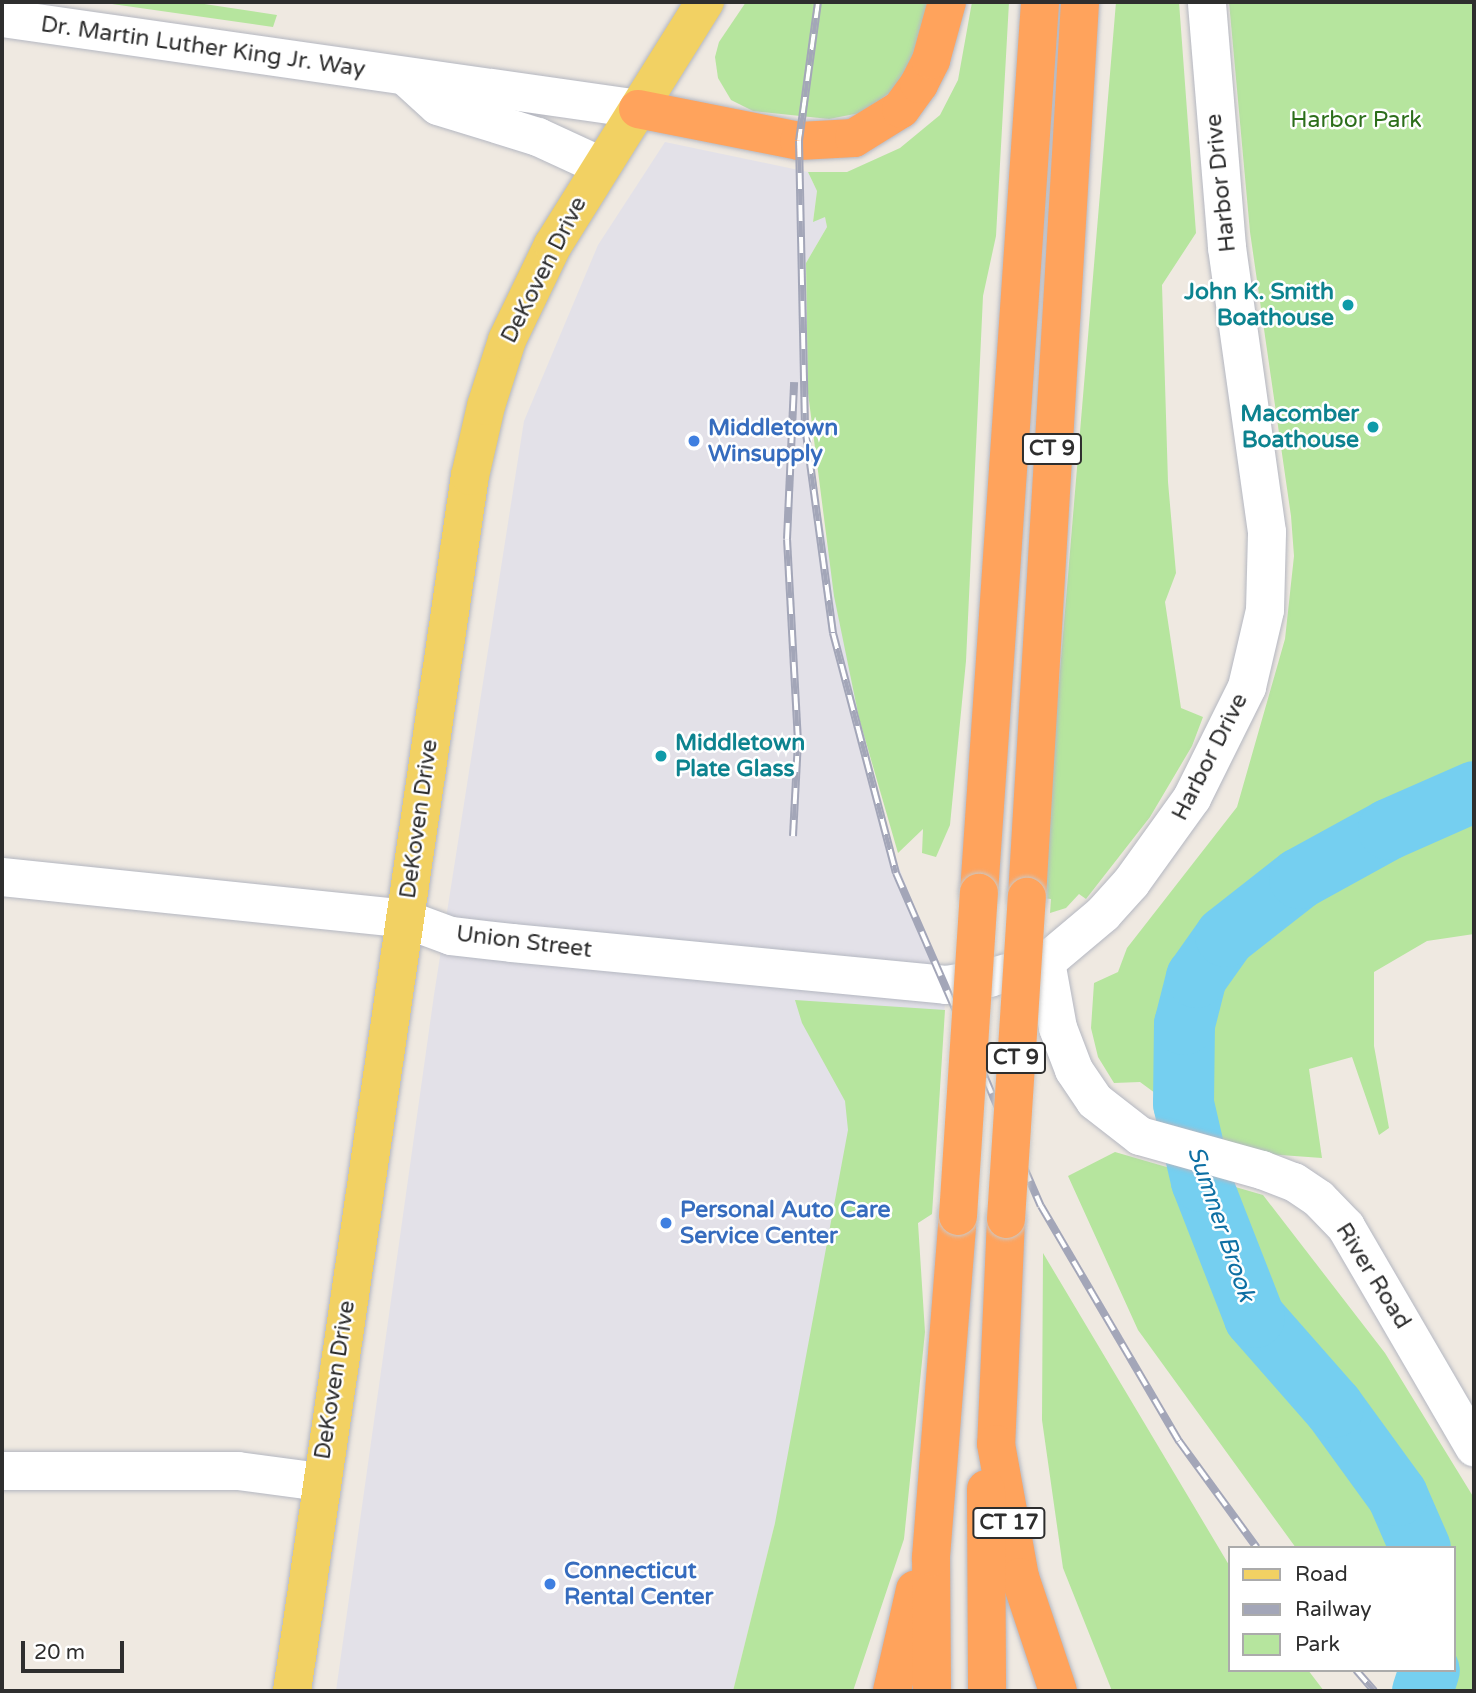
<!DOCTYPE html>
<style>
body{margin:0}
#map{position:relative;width:1476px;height:1693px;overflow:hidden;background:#efe9e1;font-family:"Varela Round",sans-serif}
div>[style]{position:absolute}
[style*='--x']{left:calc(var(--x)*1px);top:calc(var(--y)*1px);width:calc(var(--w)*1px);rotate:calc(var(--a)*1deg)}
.industrial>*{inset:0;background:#e3e1e8}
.green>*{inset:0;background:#b6e59e}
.river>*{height:61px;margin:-30.5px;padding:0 30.5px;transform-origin:30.5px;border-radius:30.5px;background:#75cff0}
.roads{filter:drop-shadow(0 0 2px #b4b7c1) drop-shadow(0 0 2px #b4b7c1)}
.minor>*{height:38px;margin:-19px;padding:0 19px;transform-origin:19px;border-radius:19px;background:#fff}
.major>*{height:38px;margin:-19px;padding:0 19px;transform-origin:19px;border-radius:19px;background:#f2d163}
.highway>*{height:38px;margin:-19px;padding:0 19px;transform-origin:19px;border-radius:19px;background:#ffa35c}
.rail>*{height:8px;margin-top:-4px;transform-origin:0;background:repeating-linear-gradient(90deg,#fff 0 16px,#a3a6b8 0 32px);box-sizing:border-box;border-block:2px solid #a3a6b8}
.bridges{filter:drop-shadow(0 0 2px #c9c9c9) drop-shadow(0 0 2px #c9c9c9)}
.highway-bridge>*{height:38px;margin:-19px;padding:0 19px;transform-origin:19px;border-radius:19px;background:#ffa35c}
.dots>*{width:19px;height:19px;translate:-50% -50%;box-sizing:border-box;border:4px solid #fff;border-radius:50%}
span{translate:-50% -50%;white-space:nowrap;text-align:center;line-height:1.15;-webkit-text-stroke:5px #fff;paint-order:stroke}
.shield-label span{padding:2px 5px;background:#fff;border:2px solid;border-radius:5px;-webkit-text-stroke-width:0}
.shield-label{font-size:21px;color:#2e2e2e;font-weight:700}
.street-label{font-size:23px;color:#2e2e2e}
.park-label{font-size:23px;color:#2c6e1b}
.culture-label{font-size:23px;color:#0d838f;font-weight:700}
.right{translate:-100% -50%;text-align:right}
.left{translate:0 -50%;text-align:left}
.shop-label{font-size:23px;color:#366cbe;font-weight:700}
.water-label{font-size:24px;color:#0d6fa3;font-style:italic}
.frame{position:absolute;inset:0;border:4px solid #2e2e2e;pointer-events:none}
.legend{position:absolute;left:1228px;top:1546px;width:228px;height:126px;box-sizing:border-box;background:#fff;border:2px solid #ababab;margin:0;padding:9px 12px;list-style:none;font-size:21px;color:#2e2e2e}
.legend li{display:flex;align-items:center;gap:14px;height:35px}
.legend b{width:35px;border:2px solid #ababab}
.scale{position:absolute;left:21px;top:1641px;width:103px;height:32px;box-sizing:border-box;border:4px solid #2e2e2e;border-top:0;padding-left:9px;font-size:21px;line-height:24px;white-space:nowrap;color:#2e2e2e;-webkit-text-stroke:5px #fff;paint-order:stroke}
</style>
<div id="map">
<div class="industrial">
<i style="clip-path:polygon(665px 142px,808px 172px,817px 191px,813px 221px,825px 216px,827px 227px,806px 263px,809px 456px,883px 828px,946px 985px,932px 1214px,918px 1223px,775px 1523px,733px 1691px,336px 1691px,434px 995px,524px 421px,598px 245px)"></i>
</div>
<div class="green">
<i style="clip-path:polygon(98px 2px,191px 2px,277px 15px,273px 27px)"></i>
<i style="clip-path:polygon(746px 2px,928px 2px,913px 56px,894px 90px,860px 113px,829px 119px,753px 111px,731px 100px,718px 78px,715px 57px,719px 42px)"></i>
<i style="clip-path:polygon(972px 2px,1009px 2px,996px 236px,983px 296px,966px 661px,950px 825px,936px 857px,922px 853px,923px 829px,898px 853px,859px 718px,834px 596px,808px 393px,806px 263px,827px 227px,825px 217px,813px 222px,817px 191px,808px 172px,847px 172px,900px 148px,940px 115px,958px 80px)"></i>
<i style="clip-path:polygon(1116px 2px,1179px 2px,1196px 233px,1162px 285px,1168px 482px,1176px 573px,1165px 602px,1181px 708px,1203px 717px,1192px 746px,1150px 817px,1086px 899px,1079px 894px,1066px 908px,1050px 913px,1051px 899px,1041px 898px)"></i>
<i style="clip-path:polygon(1229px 2px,1474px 2px,1474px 934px,1427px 941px,1374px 972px,1374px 1046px,1389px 1128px,1379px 1135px,1352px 1057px,1309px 1069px,1322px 1158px,1268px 1154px,1215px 1137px,1140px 1082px,1114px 1083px,1098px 1057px,1091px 1028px,1094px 983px,1118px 972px,1127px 948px,1237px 807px,1285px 639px,1294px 556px,1291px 516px,1250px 232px)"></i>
<i style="clip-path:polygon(795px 1000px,945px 1010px,932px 1214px,918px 1223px,925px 1332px,904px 1539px,853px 1691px,733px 1691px,775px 1523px,848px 1130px,845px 1101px,802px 1023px)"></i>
<i style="clip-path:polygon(1115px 1152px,1263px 1195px,1385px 1353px,1474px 1498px,1474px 1691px,1429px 1691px,1409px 1670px,1453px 1670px,1453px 1548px,1296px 1548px,1138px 1330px,1068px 1176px)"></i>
<i style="clip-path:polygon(1043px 1253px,1229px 1565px,1229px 1670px,1308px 1670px,1324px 1691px,1112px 1691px,1063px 1568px,1042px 1420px)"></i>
</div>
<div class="river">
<i style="--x:1420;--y:1548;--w:58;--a:-113.5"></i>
<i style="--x:1397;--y:1495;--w:109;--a:-126"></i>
<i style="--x:1333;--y:1407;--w:120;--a:-131.3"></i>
<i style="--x:1254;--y:1317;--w:146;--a:-111.3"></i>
<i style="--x:1201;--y:1181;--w:80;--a:-103"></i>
<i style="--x:1183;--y:1103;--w:79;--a:-89.3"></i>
<i style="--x:1184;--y:1024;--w:49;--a:-75.7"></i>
<i style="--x:1196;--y:977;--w:50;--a:-54.7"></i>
<i style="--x:1225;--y:936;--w:94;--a:-38.1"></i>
<i style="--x:1299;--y:878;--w:102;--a:-28.8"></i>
<i style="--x:1388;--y:829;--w:94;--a:-23.8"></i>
<i style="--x:1422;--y:1691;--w:22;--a:-72"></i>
</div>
<div class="roads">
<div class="minor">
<i style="--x:2;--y:18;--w:642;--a:8.14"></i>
<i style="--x:406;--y:77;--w:43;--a:42.2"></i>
<i style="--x:438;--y:106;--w:105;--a:17.2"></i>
<i style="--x:538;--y:137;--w:67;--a:24.7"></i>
<i style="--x:2;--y:877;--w:405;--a:5.9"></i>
<i style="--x:405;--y:919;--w:49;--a:20.3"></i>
<i style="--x:451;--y:936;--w:61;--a:6.5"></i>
<i style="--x:512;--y:943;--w:436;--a:5.5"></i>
<i style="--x:946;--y:985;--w:44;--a:-9.2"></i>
<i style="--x:989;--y:978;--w:59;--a:-15.7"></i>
<i style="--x:1046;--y:962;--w:75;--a:-40.1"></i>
<i style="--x:1103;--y:914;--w:42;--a:-47.9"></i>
<i style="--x:1131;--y:883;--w:105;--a:-54.3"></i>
<i style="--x:1192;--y:798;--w:124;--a:-63.6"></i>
<i style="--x:1247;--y:687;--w:79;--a:-76.8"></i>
<i style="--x:1265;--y:610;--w:78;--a:-88.5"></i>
<i style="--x:1267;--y:532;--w:288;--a:-98"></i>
<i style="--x:1227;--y:247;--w:246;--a:-94.7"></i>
<i style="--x:1046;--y:962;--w:67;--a:79.7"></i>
<i style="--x:1058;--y:1028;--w:45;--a:69.1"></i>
<i style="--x:1074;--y:1070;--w:37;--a:56"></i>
<i style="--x:1095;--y:1101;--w:57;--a:37.9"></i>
<i style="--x:1140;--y:1136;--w:127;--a:15.6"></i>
<i style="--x:1262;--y:1170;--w:34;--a:21"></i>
<i style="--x:1294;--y:1182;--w:30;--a:34"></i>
<i style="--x:1319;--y:1199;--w:39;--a:46"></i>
<i style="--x:1346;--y:1227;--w:255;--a:59.8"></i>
<i style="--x:2;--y:1471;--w:236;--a:0"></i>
<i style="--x:238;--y:1471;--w:83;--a:7.6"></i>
</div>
<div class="major">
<i style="--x:292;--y:1691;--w:1228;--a:-81.67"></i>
<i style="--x:470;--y:476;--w:72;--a:-77.1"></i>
<i style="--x:486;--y:406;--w:69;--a:-72.3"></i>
<i style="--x:507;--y:340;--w:106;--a:-64.2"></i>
<i style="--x:553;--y:245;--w:287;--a:-58"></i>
</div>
<div class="highway">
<i style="--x:638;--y:109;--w:164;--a:11.2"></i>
<i style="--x:799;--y:141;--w:55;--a:-3.1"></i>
<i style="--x:854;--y:138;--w:55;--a:-31.7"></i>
<i style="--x:901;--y:109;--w:31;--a:-54"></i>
<i style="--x:919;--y:84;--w:27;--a:-63"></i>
<i style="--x:931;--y:60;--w:60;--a:-74.6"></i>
<i style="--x:979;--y:893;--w:893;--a:-86.08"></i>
<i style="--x:1027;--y:897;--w:897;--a:-86.61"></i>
<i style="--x:1006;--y:1219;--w:225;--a:92.5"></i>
<i style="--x:996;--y:1444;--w:135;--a:79.8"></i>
<i style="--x:1020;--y:1577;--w:120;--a:71.6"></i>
<i style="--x:986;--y:1489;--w:202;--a:89.7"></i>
<i style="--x:892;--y:1691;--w:104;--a:-77.2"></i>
<i style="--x:932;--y:1691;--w:134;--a:-90.4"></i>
<i style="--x:931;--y:1557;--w:342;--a:-85.5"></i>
</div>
</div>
<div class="rail">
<i style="--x:818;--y:2;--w:140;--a:97.8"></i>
<i style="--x:799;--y:141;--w:285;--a:88.8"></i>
<i style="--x:805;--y:426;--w:209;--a:82.3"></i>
<i style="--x:833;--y:633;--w:248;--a:75.3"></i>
<i style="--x:896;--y:873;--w:363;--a:66.5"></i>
<i style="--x:1041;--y:1206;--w:273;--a:59.6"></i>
<i style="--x:1179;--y:1441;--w:132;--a:53.9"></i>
<i style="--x:793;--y:836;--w:94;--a:-87"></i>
<i style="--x:798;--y:742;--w:203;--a:-93.1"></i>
<i style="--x:787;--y:539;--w:157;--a:-87.4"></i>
<i style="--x:1356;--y:1670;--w:28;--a:49"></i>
</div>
<div class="bridges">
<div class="highway-bridge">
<i style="--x:958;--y:1216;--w:324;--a:-86.3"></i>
<i style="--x:1006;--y:1219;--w:323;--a:-86.3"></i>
</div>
</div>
<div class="dots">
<i style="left:1348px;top:305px;background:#0f9aa8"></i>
<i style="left:1373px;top:427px;background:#0f9aa8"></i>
<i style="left:694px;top:441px;background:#3f7fe0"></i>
<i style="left:661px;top:756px;background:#0f9aa8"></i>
<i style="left:666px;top:1223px;background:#3f7fe0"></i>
<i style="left:550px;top:1584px;background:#3f7fe0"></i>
</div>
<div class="shield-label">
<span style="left:1052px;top:449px">CT 9</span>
<span style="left:1016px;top:1058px">CT 9</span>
<span style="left:1009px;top:1523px">CT 17</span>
</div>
<div class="street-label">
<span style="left:203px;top:47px;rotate:8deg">Dr. Martin Luther King Jr. Way</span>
<span style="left:1221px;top:183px;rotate:-96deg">Harbor Drive</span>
<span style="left:544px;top:270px;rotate:-63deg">DeKoven Drive</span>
<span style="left:1210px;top:757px;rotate:-63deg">Harbor Drive</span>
<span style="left:419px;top:819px;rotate:-82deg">DeKoven Drive</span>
<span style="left:524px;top:942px;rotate:7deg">Union Street</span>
<span style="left:1373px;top:1276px;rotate:58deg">River Road</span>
<span style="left:335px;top:1380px;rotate:-81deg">DeKoven Drive</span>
</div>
<div class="park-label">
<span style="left:1356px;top:120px">Harbor Park</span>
</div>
<div class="culture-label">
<span class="right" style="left:1334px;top:305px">John K. Smith<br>Boathouse</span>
<span class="right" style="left:1359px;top:427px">Macomber<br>Boathouse</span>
<span class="left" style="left:675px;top:756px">Middletown<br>Plate Glass</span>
</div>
<div class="shop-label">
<span class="left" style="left:708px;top:441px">Middletown<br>Winsupply</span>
<span class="left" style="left:680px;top:1223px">Personal Auto Care<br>Service Center</span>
<span class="left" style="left:564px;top:1584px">Connecticut<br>Rental Center</span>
</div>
<div class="water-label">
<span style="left:1221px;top:1224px;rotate:71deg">Sumner Brook</span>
</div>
<div class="frame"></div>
<ul class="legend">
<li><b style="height:9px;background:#f2d163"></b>Road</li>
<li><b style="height:9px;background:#a3a6b8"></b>Railway</li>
<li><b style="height:19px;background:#b6e59e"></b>Park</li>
</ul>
<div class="scale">20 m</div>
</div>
